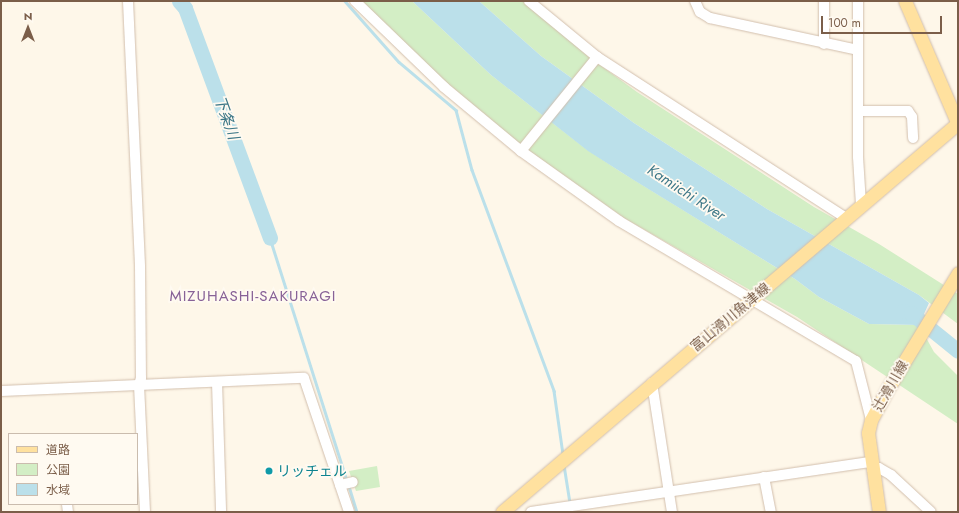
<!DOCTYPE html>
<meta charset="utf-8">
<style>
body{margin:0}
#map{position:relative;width:959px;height:513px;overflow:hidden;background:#fef7e9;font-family:Jost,"Noto Sans JP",sans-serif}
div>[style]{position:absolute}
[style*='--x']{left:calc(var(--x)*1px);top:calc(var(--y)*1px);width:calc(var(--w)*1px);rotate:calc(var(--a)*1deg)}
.green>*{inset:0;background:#d3eec5}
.water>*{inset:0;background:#bbe0ea}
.stream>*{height:2.5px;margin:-1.25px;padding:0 1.25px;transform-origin:1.25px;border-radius:1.25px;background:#bbe0ea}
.river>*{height:15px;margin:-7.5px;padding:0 7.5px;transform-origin:7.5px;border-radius:7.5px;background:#bbe0ea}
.roads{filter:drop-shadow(0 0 1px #d2bfad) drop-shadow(0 0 1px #d2bfad)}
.minor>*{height:10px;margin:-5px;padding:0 5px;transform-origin:5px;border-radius:5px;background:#fff}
.major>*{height:13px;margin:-6.5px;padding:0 6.5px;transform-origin:6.5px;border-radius:6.5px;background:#ffe19f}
.dots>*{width:11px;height:11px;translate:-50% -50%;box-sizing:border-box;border:2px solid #fffaf1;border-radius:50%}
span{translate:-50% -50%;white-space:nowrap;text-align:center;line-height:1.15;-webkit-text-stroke:3.5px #fffaf1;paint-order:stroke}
.street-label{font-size:14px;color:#7b5e49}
.culture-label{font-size:14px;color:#0d838f}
.left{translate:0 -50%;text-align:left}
.water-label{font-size:15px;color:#3e7888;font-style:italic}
.neighbourhood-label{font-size:15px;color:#886297;letter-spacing:1px}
.frame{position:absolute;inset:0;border:2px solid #7b5e49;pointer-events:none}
.legend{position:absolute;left:8px;top:433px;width:130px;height:72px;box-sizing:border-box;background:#fffaf1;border:1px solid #cabcae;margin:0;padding:5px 7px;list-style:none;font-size:12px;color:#7b5e49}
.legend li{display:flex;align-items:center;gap:8px;height:20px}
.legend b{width:20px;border:1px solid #cabcae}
.north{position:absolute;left:8px;top:8px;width:40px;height:40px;-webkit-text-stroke:3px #fffaf1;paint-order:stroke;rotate:0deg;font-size:11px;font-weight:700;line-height:16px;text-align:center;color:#7b5e49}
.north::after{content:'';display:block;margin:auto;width:14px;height:18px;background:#7b5e49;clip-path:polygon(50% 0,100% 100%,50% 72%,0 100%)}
.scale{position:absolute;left:821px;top:16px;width:121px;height:18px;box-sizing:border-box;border:2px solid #7b5e49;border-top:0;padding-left:5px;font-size:12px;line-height:14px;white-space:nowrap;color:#7b5e49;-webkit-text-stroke:3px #fffaf1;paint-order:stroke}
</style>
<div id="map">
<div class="green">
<i style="clip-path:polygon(359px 1px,412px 1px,491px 75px,586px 149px,621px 172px,795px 279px,819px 297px,869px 324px,919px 325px,934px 352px,958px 376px,958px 424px,797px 317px,624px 218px,545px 162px,514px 140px,405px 47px)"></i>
<i style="clip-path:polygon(479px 1px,525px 1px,589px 57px,637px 92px,814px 207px,879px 244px,958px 294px,958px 324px,919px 295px,767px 209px,634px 123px,541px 56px)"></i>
<i style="clip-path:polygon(377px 466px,380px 487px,356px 491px,349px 471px)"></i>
</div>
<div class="water">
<i style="clip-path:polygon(412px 1px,479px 1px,541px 56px,634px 123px,767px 209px,919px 295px,929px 303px,919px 325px,869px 324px,819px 297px,795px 279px,632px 179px,588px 151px,491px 75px)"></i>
</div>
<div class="stream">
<i style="--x:345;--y:1;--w:81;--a:48.5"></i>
<i style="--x:399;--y:62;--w:75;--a:40.1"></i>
<i style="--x:456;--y:110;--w:62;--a:75.1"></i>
<i style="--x:472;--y:170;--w:236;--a:69.6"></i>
<i style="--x:554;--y:391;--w:64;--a:81.9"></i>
<i style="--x:270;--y:238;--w:255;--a:72.4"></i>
<i style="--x:564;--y:465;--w:39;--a:81"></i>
<i style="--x:349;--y:486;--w:27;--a:73"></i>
</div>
<div class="river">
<i style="--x:179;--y:1;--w:9;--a:49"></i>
<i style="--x:185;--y:8;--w:245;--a:69.7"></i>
<i style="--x:903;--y:311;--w:8;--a:14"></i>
<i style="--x:911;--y:313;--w:60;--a:39"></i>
</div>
<div class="roads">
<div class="minor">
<i style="--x:128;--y:1;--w:266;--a:87.4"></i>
<i style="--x:140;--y:267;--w:111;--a:89.5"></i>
<i style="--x:141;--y:378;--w:7;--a:106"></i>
<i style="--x:139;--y:385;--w:127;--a:87.3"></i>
<i style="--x:355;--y:1;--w:124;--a:44"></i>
<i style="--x:444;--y:87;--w:100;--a:39.7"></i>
<i style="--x:521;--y:151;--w:120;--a:35.5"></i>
<i style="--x:619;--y:221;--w:275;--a:30.6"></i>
<i style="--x:856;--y:361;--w:61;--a:75.7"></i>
<i style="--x:529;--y:1;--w:88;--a:39.5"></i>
<i style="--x:597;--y:57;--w:297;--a:32.9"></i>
<i style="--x:695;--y:1;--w:12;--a:66"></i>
<i style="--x:700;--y:12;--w:12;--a:31"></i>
<i style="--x:710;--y:18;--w:151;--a:12.2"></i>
<i style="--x:824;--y:1;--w:43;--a:90"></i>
<i style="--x:858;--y:1;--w:156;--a:90"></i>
<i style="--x:858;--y:157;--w:48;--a:86.4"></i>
<i style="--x:858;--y:111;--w:50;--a:0"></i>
<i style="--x:908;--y:111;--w:7;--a:56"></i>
<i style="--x:912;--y:117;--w:21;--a:87"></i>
<i style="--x:521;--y:151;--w:121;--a:-51"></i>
<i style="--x:217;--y:382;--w:130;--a:88.2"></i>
<i style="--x:652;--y:383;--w:131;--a:81.2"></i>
<i style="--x:1;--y:391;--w:303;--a:-2.5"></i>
<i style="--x:304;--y:378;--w:141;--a:71.4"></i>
<i style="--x:872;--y:469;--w:7;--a:-8"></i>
<i style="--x:879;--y:468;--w:14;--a:30"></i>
<i style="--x:891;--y:475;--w:54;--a:42.8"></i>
<i style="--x:764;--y:477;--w:36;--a:79"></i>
<i style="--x:340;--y:485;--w:13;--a:-13"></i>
<i style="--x:67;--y:504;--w:8;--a:83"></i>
<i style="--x:531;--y:512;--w:344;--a:-8.4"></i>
</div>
<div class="major">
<i style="--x:905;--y:1;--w:134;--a:66.7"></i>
<i style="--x:502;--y:512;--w:599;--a:-40.47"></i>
<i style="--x:879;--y:512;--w:80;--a:-97.9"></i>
<i style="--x:868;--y:433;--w:13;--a:-77"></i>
<i style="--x:871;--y:420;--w:40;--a:-62"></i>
<i style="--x:890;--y:385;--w:131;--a:-58.7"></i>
</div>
</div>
<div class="dots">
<i style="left:269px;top:471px;background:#0f9aa8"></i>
</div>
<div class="street-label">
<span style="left:730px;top:317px;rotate:-40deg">富山滑川魚津線</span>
<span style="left:890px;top:386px;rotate:-60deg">辻滑川線</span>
</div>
<div class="culture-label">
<span class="left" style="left:277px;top:471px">リッチェル</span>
</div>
<div class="water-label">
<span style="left:226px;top:118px;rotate:70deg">下条川</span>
<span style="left:686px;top:193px;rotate:33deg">Kamiichi River</span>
</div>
<div class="neighbourhood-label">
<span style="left:253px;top:297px">MIZUHASHI-SAKURAGI</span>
</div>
<div class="frame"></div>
<ul class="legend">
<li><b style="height:5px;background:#ffe19f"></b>道路</li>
<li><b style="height:11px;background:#d3eec5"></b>公園</li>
<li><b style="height:11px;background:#bbe0ea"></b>水域</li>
</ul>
<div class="north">N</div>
<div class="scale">100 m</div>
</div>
